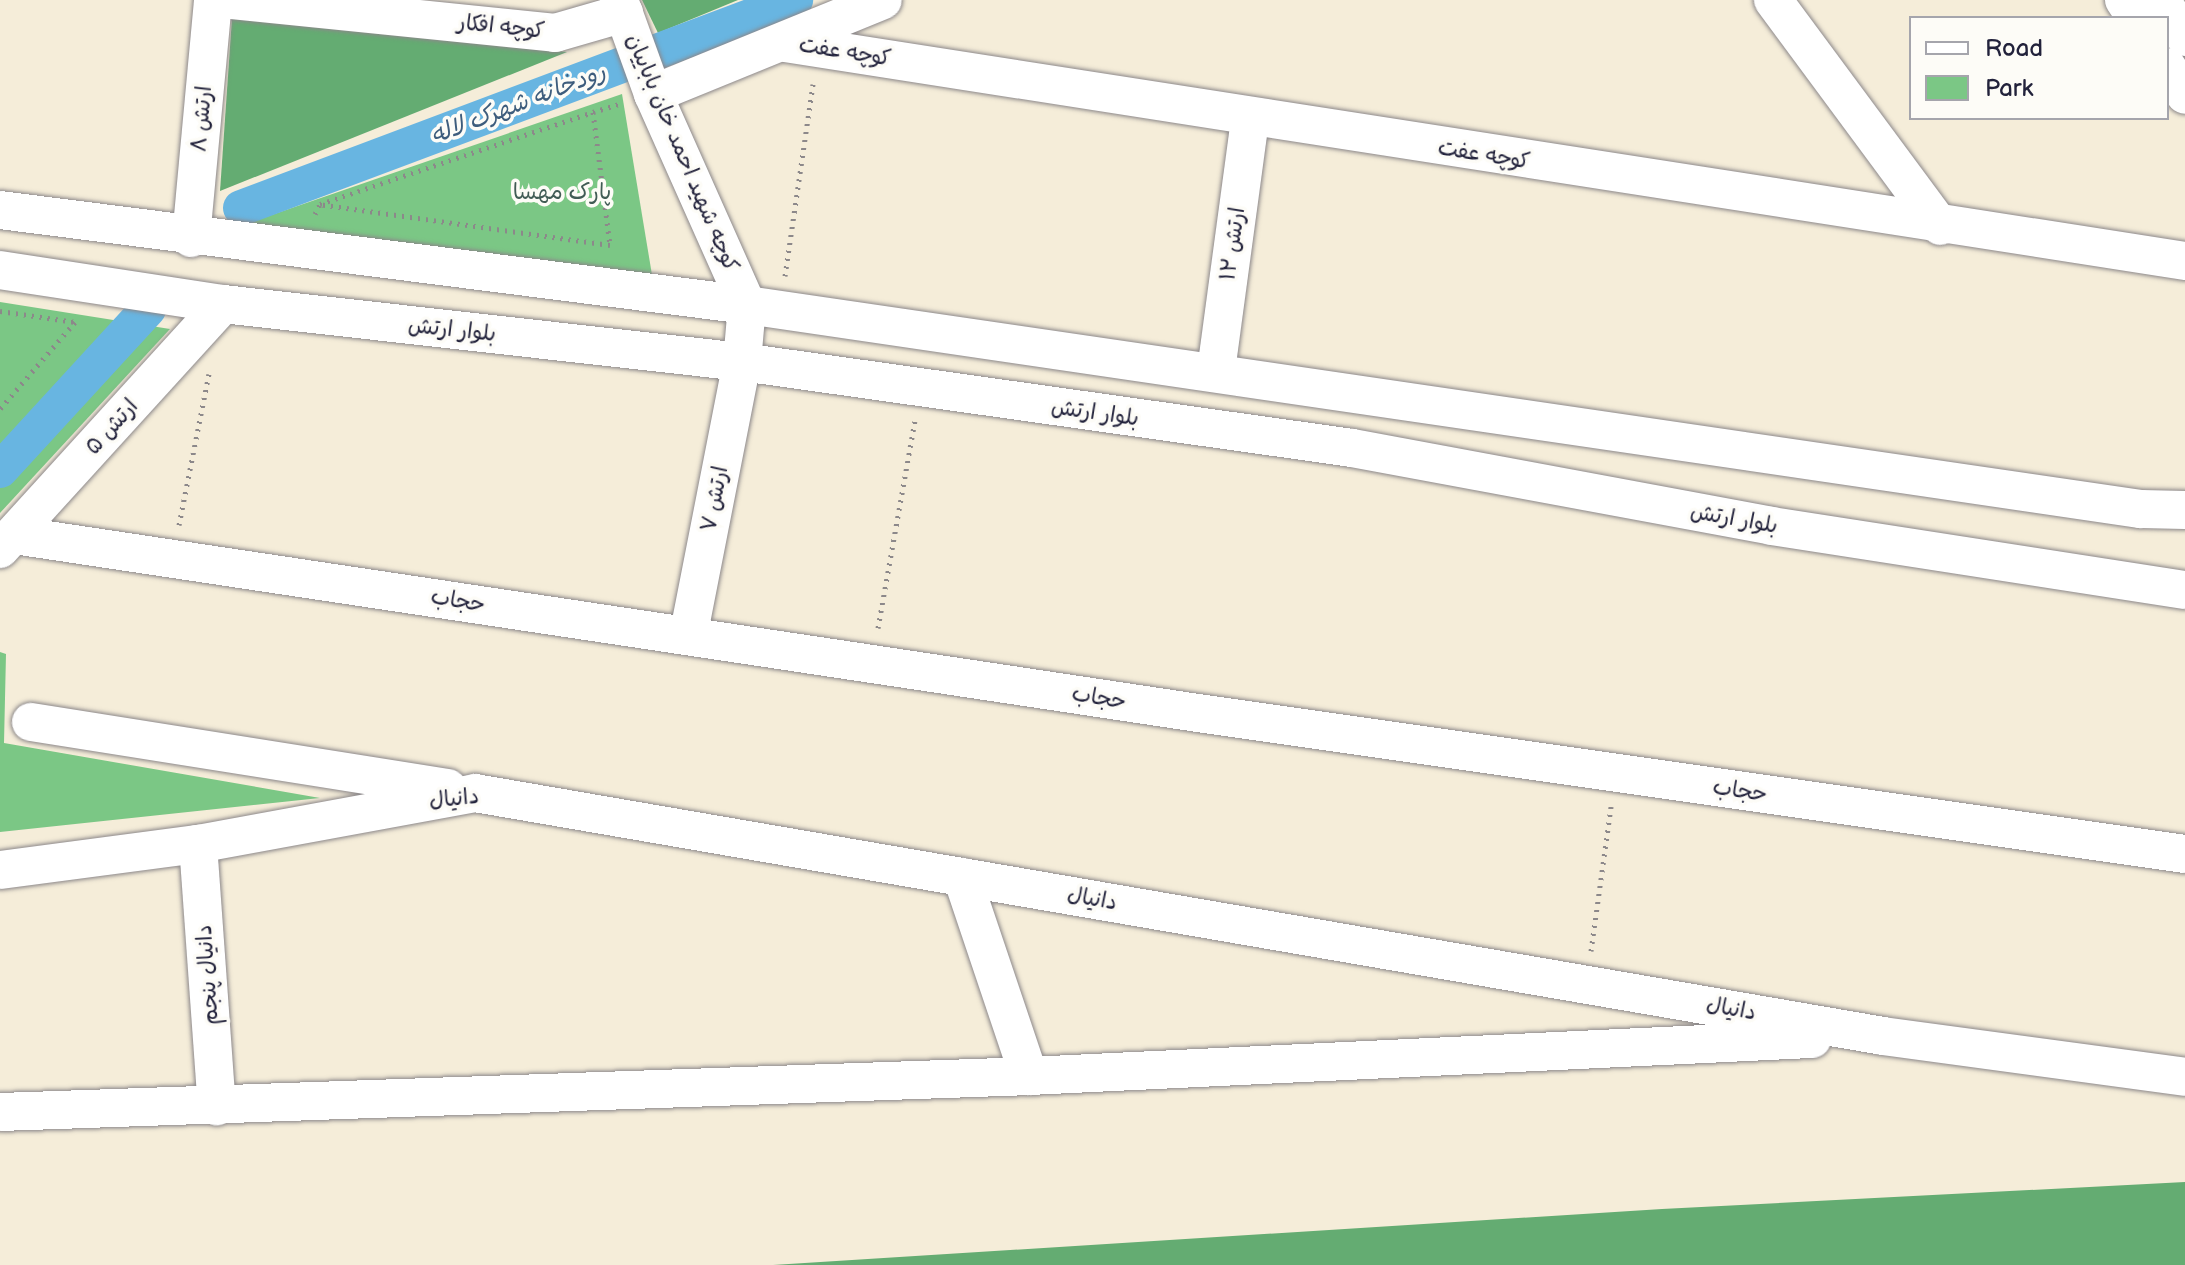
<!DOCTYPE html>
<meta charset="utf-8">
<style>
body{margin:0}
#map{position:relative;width:2185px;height:1265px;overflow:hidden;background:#f5edd9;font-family:"Balsamiq Sans","Playpen Sans Arabic",sans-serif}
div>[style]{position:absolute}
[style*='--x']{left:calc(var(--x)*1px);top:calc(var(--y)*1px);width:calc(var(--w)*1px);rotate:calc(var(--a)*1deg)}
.green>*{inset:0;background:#7bc785}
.forest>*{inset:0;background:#64ac72}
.canal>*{height:36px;margin:-18px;padding:0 18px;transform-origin:18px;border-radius:18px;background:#68b5e1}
.path>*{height:5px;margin-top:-2.5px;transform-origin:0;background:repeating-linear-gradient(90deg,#8c888a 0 2px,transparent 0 8px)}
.roads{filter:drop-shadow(0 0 2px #8c888a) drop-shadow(0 0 2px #8c888a)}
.minor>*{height:38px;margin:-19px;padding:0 19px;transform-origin:19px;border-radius:19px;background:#fff}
span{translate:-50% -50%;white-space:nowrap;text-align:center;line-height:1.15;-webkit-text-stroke:7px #fdfcf7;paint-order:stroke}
.street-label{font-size:22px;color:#22223b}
.park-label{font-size:22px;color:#415c55}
.water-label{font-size:24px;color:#3e5d7d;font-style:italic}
.legend{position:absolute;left:1909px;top:16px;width:260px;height:104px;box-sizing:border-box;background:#fdfcf7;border:2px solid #a5a5ac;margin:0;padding:10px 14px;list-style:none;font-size:24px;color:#22223b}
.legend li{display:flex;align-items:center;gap:16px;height:40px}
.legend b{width:40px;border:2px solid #a5a5ac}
</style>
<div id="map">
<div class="green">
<i style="clip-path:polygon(622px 94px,653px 281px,248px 223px)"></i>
<i style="clip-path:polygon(0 302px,170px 329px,0 513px)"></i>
<i style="clip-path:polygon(0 652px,6px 654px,4px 743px,320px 798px,0 832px)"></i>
</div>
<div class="forest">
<i style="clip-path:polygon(642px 0,738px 0,658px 33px)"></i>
<i style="clip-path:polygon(232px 18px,567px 52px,220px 191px)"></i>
<i style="clip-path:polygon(2185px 1182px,2185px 1265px,773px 1265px,1662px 1209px)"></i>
</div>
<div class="canal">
<i style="--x:241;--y:208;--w:592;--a:-20.58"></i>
<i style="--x:0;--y:470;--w:219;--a:-47.4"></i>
</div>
<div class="path">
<i style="--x:593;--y:112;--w:27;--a:-17"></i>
<i style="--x:315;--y:214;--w:11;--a:-63"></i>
<i style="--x:320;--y:204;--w:288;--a:-18.6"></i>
<i style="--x:593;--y:112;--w:134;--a:82.7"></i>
<i style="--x:610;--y:245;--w:293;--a:-172"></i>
<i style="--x:785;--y:276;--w:194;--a:-81.7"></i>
<i style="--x:0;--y:311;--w:76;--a:8.3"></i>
<i style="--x:75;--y:322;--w:115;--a:130.8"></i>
<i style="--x:179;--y:525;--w:154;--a:-78.8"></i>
<i style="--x:878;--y:628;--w:210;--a:-79.9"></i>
<i style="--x:1591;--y:951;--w:146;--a:-82.1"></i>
</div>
<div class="roads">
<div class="minor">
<i style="--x:232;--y:0;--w:325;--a:5.8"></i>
<i style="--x:555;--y:33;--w:72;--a:-16.2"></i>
<i style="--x:619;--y:0;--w:100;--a:70.1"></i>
<i style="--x:653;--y:94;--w:231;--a:66"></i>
<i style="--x:747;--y:305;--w:57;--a:95"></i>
<i style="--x:742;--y:362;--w:279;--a:101.1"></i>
<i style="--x:1773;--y:0;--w:281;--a:53.5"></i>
<i style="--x:2124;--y:0;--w:22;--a:56"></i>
<i style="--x:2161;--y:0;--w:44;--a:57"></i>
<i style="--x:785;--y:43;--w:1417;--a:8.85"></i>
<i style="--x:2167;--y:67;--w:33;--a:57"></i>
<i style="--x:653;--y:94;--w:248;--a:-22.2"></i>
<i style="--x:0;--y:210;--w:753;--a:7.25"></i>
<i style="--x:747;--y:305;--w:1409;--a:8.33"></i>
<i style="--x:2141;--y:509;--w:44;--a:1.3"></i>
<i style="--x:191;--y:238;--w:239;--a:-84.7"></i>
<i style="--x:0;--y:270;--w:226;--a:8.7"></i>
<i style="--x:223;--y:304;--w:522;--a:6.38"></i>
<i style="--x:742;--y:362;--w:616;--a:8.02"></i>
<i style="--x:1352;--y:448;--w:426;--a:10.5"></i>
<i style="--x:1771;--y:526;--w:419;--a:8.8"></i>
<i style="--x:1216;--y:371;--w:255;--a:-82.3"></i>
<i style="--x:14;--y:535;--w:1197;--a:8.55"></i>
<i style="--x:1198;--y:713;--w:997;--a:8.13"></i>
<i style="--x:0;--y:549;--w:331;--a:-47.7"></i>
<i style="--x:31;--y:722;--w:422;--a:9"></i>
<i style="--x:198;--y:844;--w:263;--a:85.9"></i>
<i style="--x:0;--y:870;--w:200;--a:-7.5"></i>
<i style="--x:198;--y:844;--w:282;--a:-10.4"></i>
<i style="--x:475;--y:793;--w:1429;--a:9.79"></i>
<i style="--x:1883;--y:1036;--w:305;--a:7.7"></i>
<i style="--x:962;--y:877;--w:210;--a:71.4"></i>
<i style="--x:0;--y:1112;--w:1030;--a:-2"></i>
<i style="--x:1029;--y:1076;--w:784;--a:-2.71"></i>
</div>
</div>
<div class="street-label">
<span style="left:501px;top:27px;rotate:6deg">کوچه افکار</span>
<span style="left:845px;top:52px;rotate:9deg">کوچه عفت</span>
<span style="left:202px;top:119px;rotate:-85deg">ارتش ۸</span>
<span style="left:682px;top:153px;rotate:67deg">کوچه شهید احمد خان باباییان</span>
<span style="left:1484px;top:155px;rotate:9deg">کوچه عفت</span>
<span style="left:1233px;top:244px;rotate:-82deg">ارتش ۱۲</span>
<span style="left:452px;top:330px;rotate:6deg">بلوار ارتش</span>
<span style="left:1095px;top:413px;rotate:8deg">بلوار ارتش</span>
<span style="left:112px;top:427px;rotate:-48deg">ارتش ۵</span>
<span style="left:715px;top:499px;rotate:-79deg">ارتش ۷</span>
<span style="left:1734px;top:519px;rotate:10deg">بلوار ارتش</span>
<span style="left:458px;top:601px;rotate:9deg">حجاب</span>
<span style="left:1099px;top:698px;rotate:9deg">حجاب</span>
<span style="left:1740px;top:791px;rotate:8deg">حجاب</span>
<span style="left:454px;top:799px;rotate:-6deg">دانیال</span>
<span style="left:1092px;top:899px;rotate:10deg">دانیال</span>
<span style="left:208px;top:975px;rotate:-94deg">دانیال پنجم</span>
<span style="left:1731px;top:1009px;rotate:10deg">دانیال</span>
</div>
<div class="park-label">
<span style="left:562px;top:193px">پارک مهسا</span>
</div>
<div class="water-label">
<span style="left:518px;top:104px;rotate:-21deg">رودخانه شهرک لاله</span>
</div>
<ul class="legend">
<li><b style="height:10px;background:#fff"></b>Road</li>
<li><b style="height:22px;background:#7bc785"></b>Park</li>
</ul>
</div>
